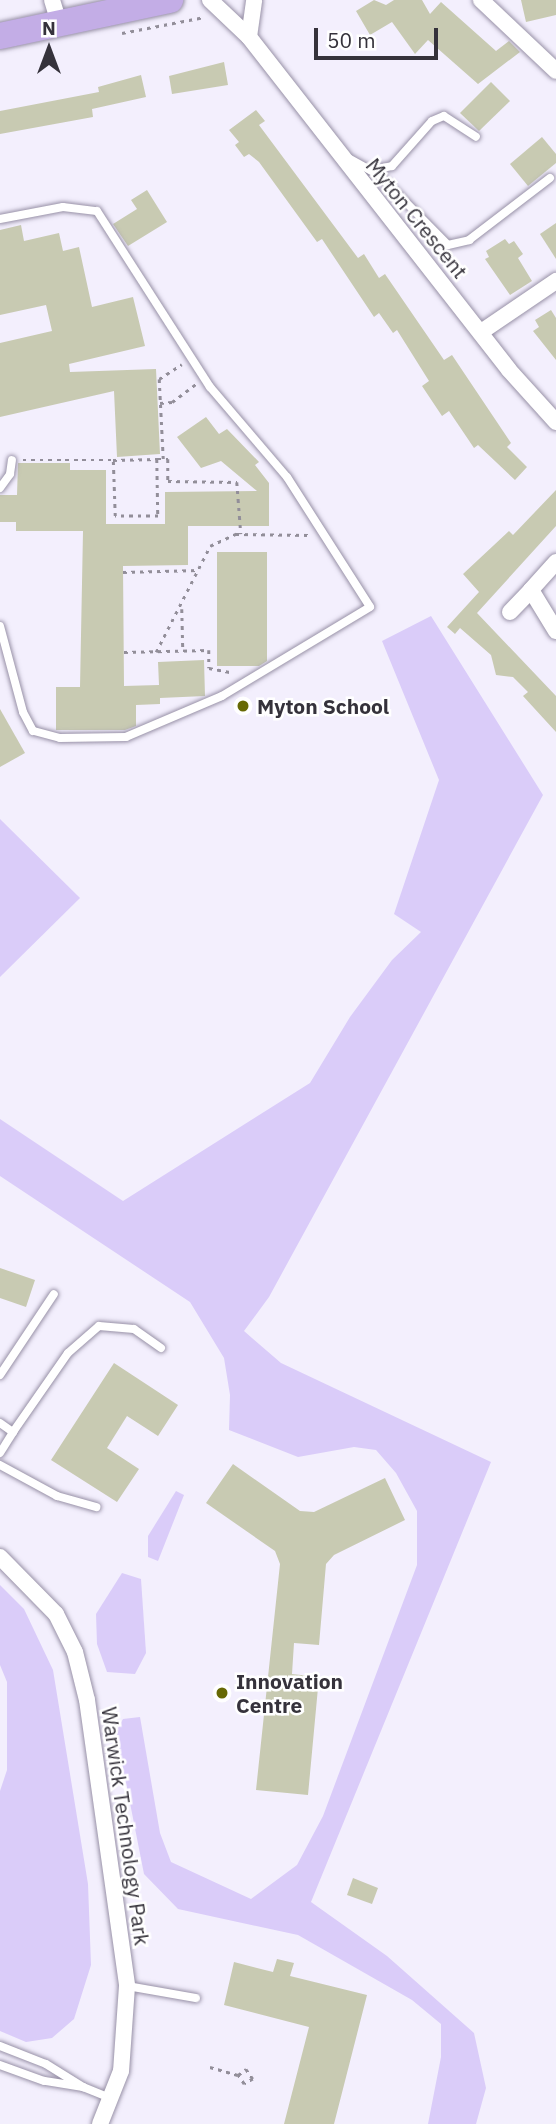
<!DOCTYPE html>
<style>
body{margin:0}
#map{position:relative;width:556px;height:2124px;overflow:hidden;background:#f3effd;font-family:"IBM Plex Sans",sans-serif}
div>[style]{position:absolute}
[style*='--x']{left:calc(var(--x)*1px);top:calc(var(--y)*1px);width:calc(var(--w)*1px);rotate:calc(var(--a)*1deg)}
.green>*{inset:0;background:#daccf9}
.building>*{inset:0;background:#c8cab2}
.path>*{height:2.5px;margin-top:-1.25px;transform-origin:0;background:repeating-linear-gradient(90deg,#928e99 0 3.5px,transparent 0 8.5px)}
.roads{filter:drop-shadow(0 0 2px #9891a7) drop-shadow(0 0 2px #9891a7)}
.lane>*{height:8px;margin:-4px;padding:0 4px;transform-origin:4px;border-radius:4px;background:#fff}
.street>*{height:16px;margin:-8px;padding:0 8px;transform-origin:8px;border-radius:8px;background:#fff}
.primary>*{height:26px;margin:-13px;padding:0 13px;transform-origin:13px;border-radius:13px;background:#c3ade6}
.dots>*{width:19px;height:19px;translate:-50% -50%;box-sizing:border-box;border:4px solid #fff;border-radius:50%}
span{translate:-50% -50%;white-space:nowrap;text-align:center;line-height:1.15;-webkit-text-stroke:5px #fff;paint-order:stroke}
.street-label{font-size:21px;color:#35323b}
.poi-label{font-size:21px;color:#35323b;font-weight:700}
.left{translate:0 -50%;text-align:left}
.north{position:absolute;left:14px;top:14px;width:70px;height:70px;-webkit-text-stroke:5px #fff;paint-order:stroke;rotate:0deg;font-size:19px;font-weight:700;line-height:28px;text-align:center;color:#35323b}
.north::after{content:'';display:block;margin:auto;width:24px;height:32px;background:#35323b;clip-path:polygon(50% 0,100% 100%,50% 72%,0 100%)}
.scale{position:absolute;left:314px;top:28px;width:124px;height:32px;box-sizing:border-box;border:4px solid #35323b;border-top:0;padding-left:9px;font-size:21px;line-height:24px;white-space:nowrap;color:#35323b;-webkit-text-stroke:5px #fff;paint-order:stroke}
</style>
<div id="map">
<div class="green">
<i style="clip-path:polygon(431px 616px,543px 795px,269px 1297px,244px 1331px,281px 1363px,491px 1462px,311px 1902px,387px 1956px,474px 2033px,486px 2088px,476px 2124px,428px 2124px,441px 2057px,441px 2024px,412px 2000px,298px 1935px,178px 1909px,144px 1874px,116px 1732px,123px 1719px,140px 1717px,160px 1833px,171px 1862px,251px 1899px,297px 1865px,323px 1816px,417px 1565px,417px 1511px,396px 1473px,376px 1450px,354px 1447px,298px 1457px,229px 1430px,230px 1395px,224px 1358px,190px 1302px,0 1176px,0 1119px,123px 1201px,310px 1083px,350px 1017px,392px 960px,421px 932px,394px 914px,439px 780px,382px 641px)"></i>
<i style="clip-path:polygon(0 819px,80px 898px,0 977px)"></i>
<i style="clip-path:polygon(176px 1491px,184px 1495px,158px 1561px,148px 1557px,148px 1536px)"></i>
<i style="clip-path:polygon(122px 1573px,141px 1579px,146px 1653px,135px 1674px,107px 1672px,97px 1644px,96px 1614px)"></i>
<i style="clip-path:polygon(0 1585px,24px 1609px,53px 1670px,88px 1884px,91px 1965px,74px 2019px,52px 2038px,26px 2042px,0 2031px,0 1791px,7px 1770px,7px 1682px,0 1665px)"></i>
</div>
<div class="building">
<i style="clip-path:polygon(374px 0,386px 5px,394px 0,422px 0,430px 14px,441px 2px,496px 51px,509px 41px,520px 52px,478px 84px,428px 40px,415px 54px,392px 22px,370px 35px,356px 11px)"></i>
<i style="clip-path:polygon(521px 0,556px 0,556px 15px,526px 22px)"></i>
<i style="clip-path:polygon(224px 62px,228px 85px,172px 94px,169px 76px)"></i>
<i style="clip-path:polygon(141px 75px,146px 97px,92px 109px,93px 117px,0 134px,0 111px,99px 92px,98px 87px)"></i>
<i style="clip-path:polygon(491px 82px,510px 101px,479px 131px,460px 113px)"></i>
<i style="clip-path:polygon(256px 110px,265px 121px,259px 125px,358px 258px,364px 254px,379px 278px,385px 274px,444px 360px,452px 355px,511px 443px,507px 447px,527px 467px,515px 480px,478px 445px,474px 448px,449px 411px,442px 416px,422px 386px,429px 381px,397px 330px,393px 333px,379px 313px,374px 317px,322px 239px,317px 242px,259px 162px,249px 154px,244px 157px,235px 145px,239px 142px,229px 130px)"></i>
<i style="clip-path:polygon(542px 137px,556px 154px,556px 163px,528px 186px,510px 164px)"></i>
<i style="clip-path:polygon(147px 190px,167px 222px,128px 246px,113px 224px,137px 209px,131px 200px)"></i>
<i style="clip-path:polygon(556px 223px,556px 259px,540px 234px)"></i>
<i style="clip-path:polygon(21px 225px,24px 241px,59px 233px,63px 251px,79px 247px,92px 307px,133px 297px,145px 346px,69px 364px,70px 372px,156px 369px,160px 454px,117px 457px,114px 391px,0 417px,0 343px,52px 331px,46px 305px,0 315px,0 230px)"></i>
<i style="clip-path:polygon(505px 239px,509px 244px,514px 241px,523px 254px,518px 258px,532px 281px,510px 295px,485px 259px,489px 257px,486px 251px)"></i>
<i style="clip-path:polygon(551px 310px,556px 318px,556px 360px,533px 331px,539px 327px,535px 320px)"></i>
<i style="clip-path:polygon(206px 417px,219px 434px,227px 429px,259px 462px,255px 465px,269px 483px,269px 526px,188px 526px,188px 565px,123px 566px,124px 686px,159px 685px,158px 662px,204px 660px,205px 696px,160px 698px,160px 704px,136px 705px,136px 726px,125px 730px,56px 730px,56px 687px,80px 687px,83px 531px,16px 531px,16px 522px,0 522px,0 495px,17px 495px,18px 463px,70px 463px,70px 470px,106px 470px,106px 524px,165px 524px,165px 492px,257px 491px,221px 461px,201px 468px,177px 437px)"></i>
<i style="clip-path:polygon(556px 490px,556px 526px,477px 613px,556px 696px,556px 732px,523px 696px,528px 692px,513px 677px,496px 675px,491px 655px,460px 628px,455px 634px,447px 627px,479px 592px,463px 574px,509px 531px,513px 535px)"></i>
<i style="clip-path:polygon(217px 552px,267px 552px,267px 661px,259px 666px,217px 666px)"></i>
<i style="clip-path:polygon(0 709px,25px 753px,0 767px)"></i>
<i style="clip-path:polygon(0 1268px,35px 1280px,26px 1307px,0 1298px)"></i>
<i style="clip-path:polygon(114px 1363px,178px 1405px,158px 1436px,127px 1416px,107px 1448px,139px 1469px,117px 1502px,51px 1460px)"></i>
<i style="clip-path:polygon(233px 1464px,300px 1511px,314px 1512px,385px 1478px,405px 1520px,334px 1555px,326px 1564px,319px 1645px,294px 1643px,292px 1674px,319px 1677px,308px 1795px,256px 1790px,280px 1564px,275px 1551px,206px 1503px)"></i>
<i style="clip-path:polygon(353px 1878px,378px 1888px,372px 1904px,347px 1895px)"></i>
<i style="clip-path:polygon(277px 1959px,294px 1963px,290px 1976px,367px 1995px,334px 2124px,284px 2124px,309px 2027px,224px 2005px,234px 1962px,273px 1972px)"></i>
</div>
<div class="path">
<i style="--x:122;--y:33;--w:84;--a:-11"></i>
<i style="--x:160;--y:403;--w:12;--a:-5"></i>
<i style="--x:172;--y:402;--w:30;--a:-37"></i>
<i style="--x:157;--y:459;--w:57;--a:89"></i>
<i style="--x:158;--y:516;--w:43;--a:180"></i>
<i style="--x:115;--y:516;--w:56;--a:-92"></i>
<i style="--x:113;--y:460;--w:44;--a:-1.3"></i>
<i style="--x:157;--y:459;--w:11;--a:0"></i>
<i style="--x:168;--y:459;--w:22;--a:90"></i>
<i style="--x:168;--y:481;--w:69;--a:0.8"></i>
<i style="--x:237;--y:482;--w:52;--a:85.6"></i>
<i style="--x:163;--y:459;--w:80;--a:-92.9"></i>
<i style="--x:159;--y:379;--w:27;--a:-33"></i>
<i style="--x:23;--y:460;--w:90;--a:0"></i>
<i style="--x:123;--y:572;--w:76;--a:-1.5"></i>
<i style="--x:182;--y:609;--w:42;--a:88.6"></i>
<i style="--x:124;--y:652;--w:85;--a:-1.3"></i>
<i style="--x:209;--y:650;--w:18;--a:90"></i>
<i style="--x:209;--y:668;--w:25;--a:11"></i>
<i style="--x:156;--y:652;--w:119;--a:-63"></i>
<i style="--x:210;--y:546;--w:29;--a:-25"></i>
<i style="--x:236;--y:534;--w:73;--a:0.8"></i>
<i style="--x:210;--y:2067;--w:29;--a:16"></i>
<i style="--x:238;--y:2075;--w:10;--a:-37"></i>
<i style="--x:246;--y:2069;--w:12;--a:55"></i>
<i style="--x:253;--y:2079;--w:10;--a:151"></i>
<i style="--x:244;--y:2084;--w:11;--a:-124"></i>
</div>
<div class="roads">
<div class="lane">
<i style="--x:350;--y:159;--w:33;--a:29"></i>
<i style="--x:379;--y:175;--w:98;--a:45.4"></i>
<i style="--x:448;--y:245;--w:22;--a:-13"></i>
<i style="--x:469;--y:240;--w:102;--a:-37.4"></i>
<i style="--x:372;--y:170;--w:20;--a:-11"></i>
<i style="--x:392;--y:166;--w:60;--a:-48.4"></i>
<i style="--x:432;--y:121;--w:13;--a:-23"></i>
<i style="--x:444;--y:116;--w:38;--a:33"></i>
<i style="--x:0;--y:219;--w:64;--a:-10.8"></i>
<i style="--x:63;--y:207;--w:34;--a:7"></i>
<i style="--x:97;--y:211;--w:209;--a:57.3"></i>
<i style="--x:210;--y:387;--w:118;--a:49.5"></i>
<i style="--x:287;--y:477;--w:154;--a:57.4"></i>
<i style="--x:370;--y:607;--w:173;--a:149"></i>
<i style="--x:222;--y:696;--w:104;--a:156.9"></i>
<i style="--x:126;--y:737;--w:66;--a:179.1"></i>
<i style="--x:60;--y:738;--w:28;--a:-165"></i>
<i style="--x:33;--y:731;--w:21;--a:-118"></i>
<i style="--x:23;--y:712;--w:89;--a:-105"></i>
<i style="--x:0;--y:488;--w:17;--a:-54"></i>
<i style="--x:10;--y:474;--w:14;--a:-82"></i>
<i style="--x:0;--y:1375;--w:97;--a:-56.3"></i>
<i style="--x:0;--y:1423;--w:16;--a:35"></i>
<i style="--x:13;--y:1432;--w:96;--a:-55.2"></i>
<i style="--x:68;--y:1353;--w:41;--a:-41.1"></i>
<i style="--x:99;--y:1326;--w:35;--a:5"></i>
<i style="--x:134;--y:1329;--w:33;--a:35"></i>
<i style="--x:0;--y:1453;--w:25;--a:-58"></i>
<i style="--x:0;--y:1465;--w:65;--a:28.5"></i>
<i style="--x:57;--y:1496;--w:41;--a:15.8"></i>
<i style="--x:127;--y:1986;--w:70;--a:9.9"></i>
<i style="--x:0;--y:2046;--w:49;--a:21.4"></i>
<i style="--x:46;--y:2064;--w:44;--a:31.9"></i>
<i style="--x:83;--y:2087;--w:39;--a:-171"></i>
<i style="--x:44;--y:2081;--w:47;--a:-160"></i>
<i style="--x:83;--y:2087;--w:29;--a:22"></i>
</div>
<div class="street">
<i style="--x:52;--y:0;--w:24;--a:73"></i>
<i style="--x:210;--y:0;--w:54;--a:43.5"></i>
<i style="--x:249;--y:37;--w:422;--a:52"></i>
<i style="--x:509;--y:370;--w:70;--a:47.9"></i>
<i style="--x:481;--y:0;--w:103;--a:43.4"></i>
<i style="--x:249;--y:37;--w:37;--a:-82"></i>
<i style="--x:481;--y:332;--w:91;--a:-34.2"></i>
<i style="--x:556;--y:562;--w:38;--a:132"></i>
<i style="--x:531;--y:590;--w:48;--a:58.6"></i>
<i style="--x:510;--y:612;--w:30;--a:-46"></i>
<i style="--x:0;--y:1557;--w:80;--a:45.5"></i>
<i style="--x:56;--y:1614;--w:42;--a:63.4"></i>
<i style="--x:75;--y:1652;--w:49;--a:76"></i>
<i style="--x:87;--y:1700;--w:289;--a:82"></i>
<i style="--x:127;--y:1986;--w:85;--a:94"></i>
<i style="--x:121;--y:2071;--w:57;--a:111.6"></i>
</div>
<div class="primary">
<i style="--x:0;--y:36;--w:174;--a:-12"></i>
</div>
</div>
<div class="dots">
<i style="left:243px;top:706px;background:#666804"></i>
<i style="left:222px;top:1693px;background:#666804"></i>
</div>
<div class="street-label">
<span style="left:417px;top:218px;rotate:51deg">Myton Crescent</span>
<span style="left:126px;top:1826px;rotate:82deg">Warwick Technology Park</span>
</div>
<div class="poi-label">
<span class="left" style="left:257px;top:706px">Myton School</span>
<span class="left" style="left:236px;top:1693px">Innovation<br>Centre</span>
</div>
<div class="north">N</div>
<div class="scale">50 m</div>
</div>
